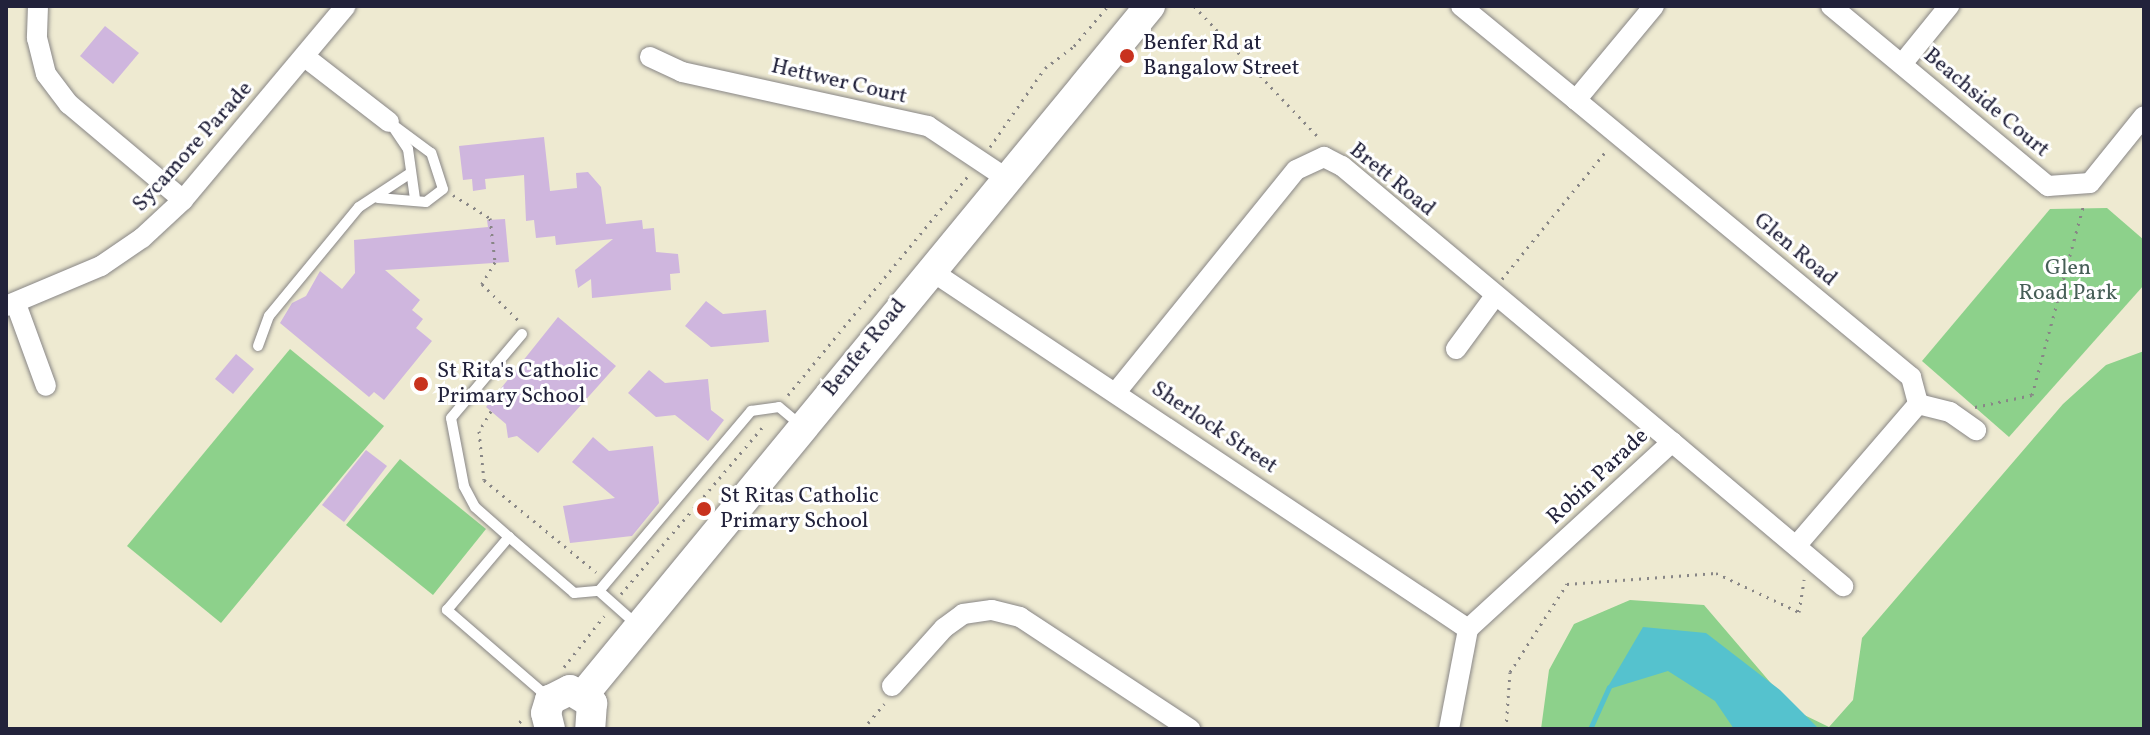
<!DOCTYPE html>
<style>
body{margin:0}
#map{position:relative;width:2150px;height:735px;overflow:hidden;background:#eeead1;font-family:Vollkorn,serif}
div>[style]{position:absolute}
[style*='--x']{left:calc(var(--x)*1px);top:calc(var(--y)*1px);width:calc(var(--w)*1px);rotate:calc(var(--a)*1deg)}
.green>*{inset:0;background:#8dd18b}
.water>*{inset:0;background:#55c2ce}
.stream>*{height:5px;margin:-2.5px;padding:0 2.5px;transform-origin:2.5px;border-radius:2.5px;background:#55c2ce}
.building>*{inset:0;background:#cfb6de}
.path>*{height:3px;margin-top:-1.5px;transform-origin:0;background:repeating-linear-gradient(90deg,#888686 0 2px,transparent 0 8px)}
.roads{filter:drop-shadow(0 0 2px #888686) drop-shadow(0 0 2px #888686)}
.lane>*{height:10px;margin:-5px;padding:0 5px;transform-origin:5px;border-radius:5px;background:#fff}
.street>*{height:20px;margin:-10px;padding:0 10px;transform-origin:10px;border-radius:10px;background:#fff}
.secondary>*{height:30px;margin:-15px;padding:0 15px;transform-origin:15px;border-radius:15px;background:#fff}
.dots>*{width:22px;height:22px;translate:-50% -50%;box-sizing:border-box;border:4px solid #fff;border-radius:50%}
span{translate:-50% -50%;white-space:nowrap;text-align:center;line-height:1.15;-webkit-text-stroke:6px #fff;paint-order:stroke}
.poi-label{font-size:22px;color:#22223b}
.left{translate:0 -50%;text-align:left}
.street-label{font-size:22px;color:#22223b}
.park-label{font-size:22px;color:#475f57}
.frame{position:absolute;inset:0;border:8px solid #22223b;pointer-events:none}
</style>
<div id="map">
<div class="green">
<i style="clip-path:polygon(2107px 208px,2144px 240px,2144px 285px,2009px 437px,1922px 361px,2050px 209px)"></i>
<i style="clip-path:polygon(290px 349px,384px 426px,221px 623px,127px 546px)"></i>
<i style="clip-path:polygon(2144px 351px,2144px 729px,1541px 729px,1549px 670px,1574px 624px,1630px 600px,1704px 605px,1794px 710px,1829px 727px,1853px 700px,1862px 638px,2063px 404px,2106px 365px)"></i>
<i style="clip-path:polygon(400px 459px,486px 529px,433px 595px,346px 525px)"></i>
</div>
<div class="water">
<i style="clip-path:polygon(1643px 627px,1706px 633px,1780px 690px,1819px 729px,1734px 729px,1715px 701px,1668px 671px,1606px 690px)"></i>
</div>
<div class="stream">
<i style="--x:1590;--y:729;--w:46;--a:-65.7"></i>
</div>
<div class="building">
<i style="clip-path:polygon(105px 26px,139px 53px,113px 84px,80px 56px)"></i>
<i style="clip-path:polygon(544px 137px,550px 191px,577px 188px,576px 173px,588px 172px,601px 187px,606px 224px,642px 220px,643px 229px,654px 228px,656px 252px,678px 254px,680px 273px,670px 274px,671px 290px,592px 298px,591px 279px,578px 288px,575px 270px,613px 239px,556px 245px,555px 236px,536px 238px,534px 220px,526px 221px,524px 175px,485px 179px,486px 189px,473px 191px,472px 179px,463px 180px,459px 146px)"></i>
<i style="clip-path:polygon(505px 219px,509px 262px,385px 270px,420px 300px,412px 310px,423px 319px,416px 328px,432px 341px,384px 400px,374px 392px,369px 397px,280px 323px,292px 303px,306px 296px,320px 271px,342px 289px,355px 273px,354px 240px,488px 227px,487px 220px)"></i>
<i style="clip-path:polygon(706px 301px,723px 314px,766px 310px,769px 342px,711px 347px,685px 326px)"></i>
<i style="clip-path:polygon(558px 317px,616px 366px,538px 453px,517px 436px,508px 438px,506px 424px,486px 407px)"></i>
<i style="clip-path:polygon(236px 354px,254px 369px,233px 394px,215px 379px)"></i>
<i style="clip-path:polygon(649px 370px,665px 383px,708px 379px,711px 410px,724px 420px,708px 441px,675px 415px,656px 417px,628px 393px)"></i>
<i style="clip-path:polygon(593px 437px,609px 451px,653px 446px,659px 503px,632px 536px,570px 543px,563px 506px,615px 498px,572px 462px)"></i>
<i style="clip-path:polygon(366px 450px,387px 466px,344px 522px,322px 505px)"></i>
</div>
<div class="path">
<i style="--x:1194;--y:6;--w:183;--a:46.5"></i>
<i style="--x:990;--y:147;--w:96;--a:-55.2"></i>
<i style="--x:1045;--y:68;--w:36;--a:-37"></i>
<i style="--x:1074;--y:46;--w:52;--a:-49.6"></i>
<i style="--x:453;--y:195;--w:44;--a:31.9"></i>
<i style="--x:490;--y:218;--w:44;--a:83.5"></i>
<i style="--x:495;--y:262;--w:26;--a:121"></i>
<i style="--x:482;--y:284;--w:54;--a:45"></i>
<i style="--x:1502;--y:279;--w:165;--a:-50.9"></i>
<i style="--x:788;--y:395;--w:285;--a:-50.6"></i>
<i style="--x:1975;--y:407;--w:58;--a:-11.9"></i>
<i style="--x:2032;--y:395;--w:199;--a:-74.8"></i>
<i style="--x:491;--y:411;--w:23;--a:121"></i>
<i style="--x:479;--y:431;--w:49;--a:84.2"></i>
<i style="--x:484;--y:480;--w:145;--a:39.4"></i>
<i style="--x:621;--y:594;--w:224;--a:-49.7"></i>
<i style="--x:564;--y:667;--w:65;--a:-51.9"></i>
<i style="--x:515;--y:729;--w:12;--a:-55"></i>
<i style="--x:863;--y:729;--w:33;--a:-50"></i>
<i style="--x:1506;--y:729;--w:57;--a:-86"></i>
<i style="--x:1510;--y:672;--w:105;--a:-57.1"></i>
<i style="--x:1567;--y:584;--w:149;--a:-4.2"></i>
<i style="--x:1716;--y:573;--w:92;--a:25.2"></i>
<i style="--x:1799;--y:612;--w:33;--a:-81"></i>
</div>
<div class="roads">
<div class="lane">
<i style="--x:393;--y:127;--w:27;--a:56"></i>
<i style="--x:408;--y:149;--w:50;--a:82"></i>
<i style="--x:378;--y:198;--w:48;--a:4.8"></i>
<i style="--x:426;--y:202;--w:21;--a:-37"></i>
<i style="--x:443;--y:189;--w:38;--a:-108"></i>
<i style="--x:431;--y:153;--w:52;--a:-143.6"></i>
<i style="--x:258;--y:346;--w:32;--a:-70"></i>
<i style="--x:269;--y:316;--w:141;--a:-50.5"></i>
<i style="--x:359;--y:207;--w:60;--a:-33.4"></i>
<i style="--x:509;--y:537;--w:45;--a:-138.6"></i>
<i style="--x:475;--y:507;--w:24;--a:-118"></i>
<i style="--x:464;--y:486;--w:69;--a:-100.8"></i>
<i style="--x:451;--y:418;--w:110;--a:-49.8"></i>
<i style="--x:599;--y:591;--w:50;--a:41.7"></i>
<i style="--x:549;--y:698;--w:135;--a:-139.2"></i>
<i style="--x:447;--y:610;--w:96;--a:-49.7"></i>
<i style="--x:509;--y:537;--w:86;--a:40.7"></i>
<i style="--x:574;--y:593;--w:25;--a:-5"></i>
<i style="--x:599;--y:591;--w:236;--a:-49.8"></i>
<i style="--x:751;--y:411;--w:28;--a:-8"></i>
<i style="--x:779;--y:407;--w:30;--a:40"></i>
</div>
<div class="street">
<i style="--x:38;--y:6;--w:32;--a:92"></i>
<i style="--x:37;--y:38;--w:37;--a:76"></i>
<i style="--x:46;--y:74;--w:38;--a:53"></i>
<i style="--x:69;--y:104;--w:149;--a:40.1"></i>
<i style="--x:1461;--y:6;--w:149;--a:39.3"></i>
<i style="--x:1576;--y:100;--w:122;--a:-50.3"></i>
<i style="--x:1831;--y:6;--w:282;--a:39.7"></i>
<i style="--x:2048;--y:186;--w:42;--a:-4.1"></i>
<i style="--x:2090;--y:183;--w:86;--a:-51.1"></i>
<i style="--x:305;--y:57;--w:106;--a:37.7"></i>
<i style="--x:650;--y:57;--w:35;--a:25"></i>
<i style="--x:682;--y:72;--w:252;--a:12.4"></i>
<i style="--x:928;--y:126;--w:94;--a:33.7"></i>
<i style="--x:1902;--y:64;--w:75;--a:-51"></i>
<i style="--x:1576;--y:100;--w:435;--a:39.6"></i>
<i style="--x:1911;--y:377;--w:28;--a:75"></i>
<i style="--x:1918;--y:404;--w:33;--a:14"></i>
<i style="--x:1950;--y:412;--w:32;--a:35"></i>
<i style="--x:930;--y:270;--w:647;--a:33.71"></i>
<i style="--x:16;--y:304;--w:87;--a:69.9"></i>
<i style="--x:6;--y:306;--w:103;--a:-22.8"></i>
<i style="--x:101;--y:266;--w:50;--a:-34.3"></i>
<i style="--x:142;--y:238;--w:56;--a:-42.8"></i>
<i style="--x:183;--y:200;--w:253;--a:-50"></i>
<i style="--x:1456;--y:349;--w:66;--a:-53.7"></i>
<i style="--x:1117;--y:391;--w:284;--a:-51"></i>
<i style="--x:1296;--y:170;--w:31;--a:-25"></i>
<i style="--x:1324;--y:157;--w:20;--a:27"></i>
<i style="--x:1342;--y:166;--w:430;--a:39.9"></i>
<i style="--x:1796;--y:546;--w:187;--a:-49.3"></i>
<i style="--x:892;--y:686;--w:78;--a:-48.1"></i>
<i style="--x:944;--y:628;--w:24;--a:-36"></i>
<i style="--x:963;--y:614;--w:29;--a:-8"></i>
<i style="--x:992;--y:610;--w:29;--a:14"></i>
<i style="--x:1020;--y:617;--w:204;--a:33.4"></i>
<i style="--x:1449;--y:729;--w:102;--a:-79.2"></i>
<i style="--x:1468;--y:629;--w:277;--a:-42.5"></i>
<i style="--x:1672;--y:442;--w:224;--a:40.1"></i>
</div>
<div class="secondary">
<i style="--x:584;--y:694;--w:891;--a:-50.56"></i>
<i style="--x:550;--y:729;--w:16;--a:-104"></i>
<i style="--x:546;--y:713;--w:14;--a:-73"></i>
<i style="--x:550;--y:700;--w:22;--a:-27"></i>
<i style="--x:570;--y:690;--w:26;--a:31"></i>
<i style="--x:592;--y:703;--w:26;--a:94"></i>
</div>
</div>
<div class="dots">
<i style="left:1127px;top:56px;background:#c8321e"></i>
<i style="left:421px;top:384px;background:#c8321e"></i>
<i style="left:704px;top:509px;background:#c8321e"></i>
</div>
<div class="poi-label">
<span class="left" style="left:1143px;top:56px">Benfer Rd at<br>Bangalow Street</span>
<span class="left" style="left:437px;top:384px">St Rita's Catholic<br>Primary School</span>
<span class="left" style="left:720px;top:509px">St Ritas Catholic<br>Primary School</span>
</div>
<div class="street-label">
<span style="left:839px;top:82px;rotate:13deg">Hettwer Court</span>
<span style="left:1986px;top:103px;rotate:40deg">Beachside Court</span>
<span style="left:193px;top:147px;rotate:-48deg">Sycamore Parade</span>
<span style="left:1392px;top:180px;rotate:39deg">Brett Road</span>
<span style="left:1795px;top:250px;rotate:40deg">Glen Road</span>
<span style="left:865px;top:348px;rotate:-51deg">Benfer Road</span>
<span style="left:1214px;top:428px;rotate:34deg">Sherlock Street</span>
<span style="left:1598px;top:477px;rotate:-43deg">Robin Parade</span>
</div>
<div class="park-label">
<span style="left:2068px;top:281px">Glen<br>Road Park</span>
</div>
<div class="frame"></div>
</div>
